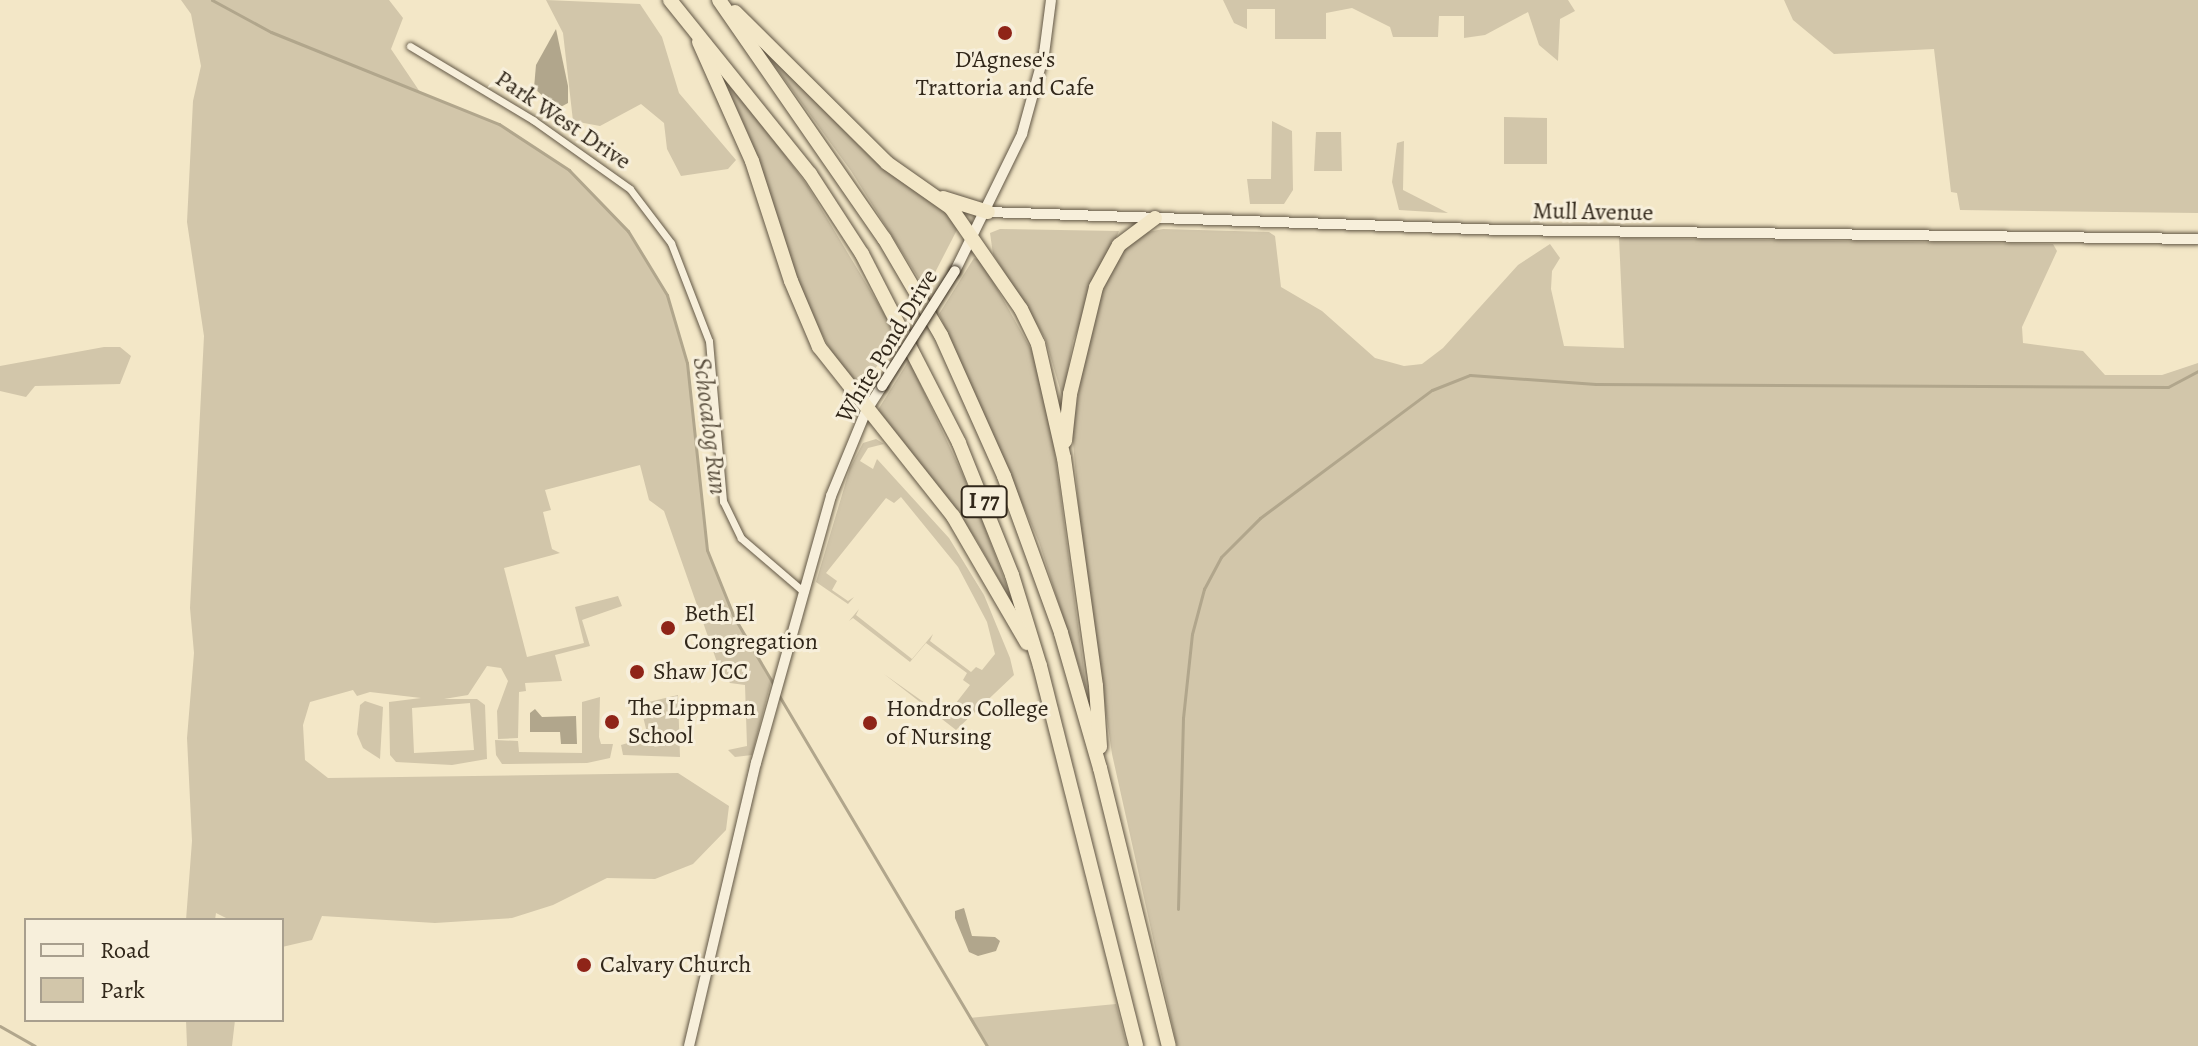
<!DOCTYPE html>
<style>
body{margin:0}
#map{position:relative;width:2198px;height:1046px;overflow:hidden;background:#f3e7c7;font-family:Alegreya,serif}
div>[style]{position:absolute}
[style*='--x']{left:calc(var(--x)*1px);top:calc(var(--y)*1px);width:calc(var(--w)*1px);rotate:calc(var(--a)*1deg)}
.green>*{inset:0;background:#d2c6aa}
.water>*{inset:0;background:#b1a68c}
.stream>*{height:3px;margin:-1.5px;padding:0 1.5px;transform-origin:1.5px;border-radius:1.5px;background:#b1a68c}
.roads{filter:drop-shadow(0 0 2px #625745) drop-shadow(0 0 2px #625745)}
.street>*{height:7px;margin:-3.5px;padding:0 3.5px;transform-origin:3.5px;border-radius:3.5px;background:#f7efdb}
.secondary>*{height:10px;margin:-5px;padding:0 5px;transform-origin:5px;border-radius:5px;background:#f7efdb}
.highway>*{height:14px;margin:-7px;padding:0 7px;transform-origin:7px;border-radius:7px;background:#f3e7c7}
.bridges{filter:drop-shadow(0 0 2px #31271a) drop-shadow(0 0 2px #31271a)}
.secondary-bridge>*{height:10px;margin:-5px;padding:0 5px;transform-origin:5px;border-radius:5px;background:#f7efdb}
.dots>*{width:22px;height:22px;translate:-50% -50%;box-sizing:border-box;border:4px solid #f7efdb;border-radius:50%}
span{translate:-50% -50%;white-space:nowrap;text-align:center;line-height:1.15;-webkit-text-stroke:6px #f7efdb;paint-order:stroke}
.shield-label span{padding:2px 6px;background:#f7efdb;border:2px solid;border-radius:6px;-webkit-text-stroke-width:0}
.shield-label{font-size:22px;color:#31271a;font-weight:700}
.poi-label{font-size:24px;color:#31271a}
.left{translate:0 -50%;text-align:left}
.street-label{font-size:24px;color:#31271a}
.water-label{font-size:26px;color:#5e5342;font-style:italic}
.legend{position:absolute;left:24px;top:918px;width:260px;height:104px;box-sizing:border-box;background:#f7efdb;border:2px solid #a89f8e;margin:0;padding:10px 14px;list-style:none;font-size:24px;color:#31271a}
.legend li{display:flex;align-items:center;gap:16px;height:40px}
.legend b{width:40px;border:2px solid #a89f8e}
</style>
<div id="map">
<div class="green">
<i style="clip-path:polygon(evenodd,181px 0,389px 0,403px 18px,391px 49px,420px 92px,499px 124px,569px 170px,628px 231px,667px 295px,687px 363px,707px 550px,734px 617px,771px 682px,752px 755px,735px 757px,728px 750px,747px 746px,745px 685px,730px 683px,719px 668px,664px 511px,649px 500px,640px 465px,545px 490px,551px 510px,543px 512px,552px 549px,560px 553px,504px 568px,527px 657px,584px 643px,575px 607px,618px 596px,622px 606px,582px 620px,590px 646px,555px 655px,562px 681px,525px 683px,526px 691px,519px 692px,518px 738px,498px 739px,497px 711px,508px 681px,501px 668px,487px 666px,468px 695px,444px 699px,477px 699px,485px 705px,487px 759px,452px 765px,396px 762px,390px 755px,389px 702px,421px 698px,370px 692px,357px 696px,353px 690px,310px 702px,303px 725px,305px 760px,328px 778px,678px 773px,729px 806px,726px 830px,693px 864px,655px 879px,607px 878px,553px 905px,512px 918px,435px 923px,322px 916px,312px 940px,282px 947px,282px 920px,230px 920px,216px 913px,215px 920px,186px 920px,192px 841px,187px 738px,194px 653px,190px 608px,204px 336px,187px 222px,193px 101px,201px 66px,191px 14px,181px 0,470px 703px,474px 750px,414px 753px,412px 708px,470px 703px)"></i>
<i style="clip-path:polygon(546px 0,640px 4px,662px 37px,679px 93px,736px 160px,728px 169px,681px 176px,667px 149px,664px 123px,641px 104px,600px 126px,573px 121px,563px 33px)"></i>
<i style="clip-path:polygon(1223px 0,1568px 0,1575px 11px,1560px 19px,1558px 61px,1539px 45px,1528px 12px,1485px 35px,1464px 38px,1464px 16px,1439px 16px,1438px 37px,1393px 37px,1390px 27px,1352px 8px,1326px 13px,1326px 39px,1275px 39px,1275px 9px,1247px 9px,1247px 29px,1234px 23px)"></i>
<i style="clip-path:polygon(1784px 0,2198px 0,2198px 213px,1960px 210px,1957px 193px,1951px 192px,1934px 49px,1834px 54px,1793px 20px)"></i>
<i style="clip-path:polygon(761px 47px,883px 168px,939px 203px,959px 226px,926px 290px,851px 171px)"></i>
<i style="clip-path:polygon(715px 61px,807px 185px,897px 335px,864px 386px,855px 384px,835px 358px,806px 305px,749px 136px)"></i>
<i style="clip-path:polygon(1504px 117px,1547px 118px,1547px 164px,1504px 164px)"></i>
<i style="clip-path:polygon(1272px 121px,1292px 131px,1293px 190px,1284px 204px,1250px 204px,1247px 179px,1271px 179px)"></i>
<i style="clip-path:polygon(1316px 132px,1341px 132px,1342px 171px,1314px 171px)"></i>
<i style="clip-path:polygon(1404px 141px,1403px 190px,1448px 213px,1399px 210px,1392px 182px,1397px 143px)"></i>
<i style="clip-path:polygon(1000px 229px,1119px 231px,1073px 341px,1063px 399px,1045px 338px,993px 254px,990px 233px)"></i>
<i style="clip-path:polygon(1163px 229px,1269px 232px,1275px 236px,1281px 287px,1322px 311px,1375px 358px,1404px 366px,1422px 364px,1443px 348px,1518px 265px,1550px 244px,1560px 258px,1552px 271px,1551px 289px,1564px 346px,1624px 348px,1619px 238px,2053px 244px,2057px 251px,2022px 327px,2023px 343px,2083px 351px,2105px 375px,2162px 375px,2198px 363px,2198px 1046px,1177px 1046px,1112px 754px,1082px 549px,1072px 430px,1093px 311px,1124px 244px,1138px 234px)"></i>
<i style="clip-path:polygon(974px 258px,981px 260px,1032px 351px,1049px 410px,1087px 692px,1039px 542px,939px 314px)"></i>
<i style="clip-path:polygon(104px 347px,120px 347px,131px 356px,120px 384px,35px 386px,26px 397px,0 391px,0 366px)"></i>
<i style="clip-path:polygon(909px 360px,975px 501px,1015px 608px,976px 539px,876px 413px)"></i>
<i style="clip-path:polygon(876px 439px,884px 444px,868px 448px,860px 461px,873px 469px,877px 459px,949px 538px,984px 595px,1010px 658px,1014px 675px,956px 730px,884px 674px,939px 713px,944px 708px,949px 712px,970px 685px,963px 680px,967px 673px,926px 643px,910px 662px,853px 618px,849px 621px,859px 609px,856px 615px,912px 659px,933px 634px,930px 641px,971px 672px,976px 667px,982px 670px,995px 654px,987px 622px,958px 567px,901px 497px,894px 503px,886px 498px,826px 573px,837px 581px,832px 590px,848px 601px,854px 597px,848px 604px,816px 582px,850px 468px,863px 443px)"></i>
<i style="clip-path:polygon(678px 695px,680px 757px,623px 755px,621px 745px,648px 737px,640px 704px)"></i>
<i style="clip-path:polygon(600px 697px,599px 737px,601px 744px,613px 744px,610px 758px,587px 763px,502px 764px,496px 755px,495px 740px,518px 741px,519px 752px,582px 753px,582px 702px)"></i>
<i style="clip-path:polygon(365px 701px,383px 707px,380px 759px,363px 748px,357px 734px,360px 705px)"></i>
<i style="clip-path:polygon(1116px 1004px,1127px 1046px,987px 1046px,969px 1018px)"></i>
<i style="clip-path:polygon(186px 1020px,235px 1020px,232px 1046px,187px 1046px)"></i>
</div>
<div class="water">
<i style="clip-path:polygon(556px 29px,568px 86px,568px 103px,557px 109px,534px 88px,536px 65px)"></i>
<i style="clip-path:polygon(535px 709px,542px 717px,576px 716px,577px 744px,561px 744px,560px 732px,530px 732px,530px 713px)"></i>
<i style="clip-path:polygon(964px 908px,972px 936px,995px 937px,1000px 941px,996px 951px,978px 956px,969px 952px,955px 918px,955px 911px)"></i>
</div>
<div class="stream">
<i style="--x:212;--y:0;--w:67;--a:28.5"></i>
<i style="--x:271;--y:32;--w:246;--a:22"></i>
<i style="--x:499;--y:124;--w:84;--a:33.3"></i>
<i style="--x:569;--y:170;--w:85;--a:46"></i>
<i style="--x:628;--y:231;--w:75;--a:58.6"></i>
<i style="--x:667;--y:295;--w:71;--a:73.6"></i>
<i style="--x:687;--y:363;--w:188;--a:83.9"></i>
<i style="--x:707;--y:550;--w:72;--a:68.1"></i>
<i style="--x:734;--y:617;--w:81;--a:59.6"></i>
<i style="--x:778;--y:694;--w:409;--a:59.3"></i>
<i style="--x:1178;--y:909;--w:191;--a:-88.5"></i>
<i style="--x:1183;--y:718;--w:84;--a:-83.9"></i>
<i style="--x:1192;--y:634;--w:47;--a:-75.1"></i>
<i style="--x:1204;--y:589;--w:36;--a:-62"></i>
<i style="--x:1221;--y:557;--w:55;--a:-45"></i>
<i style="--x:1260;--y:518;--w:214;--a:-36.7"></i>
<i style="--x:1432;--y:390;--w:41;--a:-21.5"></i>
<i style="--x:1470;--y:375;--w:126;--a:4.1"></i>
<i style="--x:1596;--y:384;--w:572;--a:0.3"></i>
<i style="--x:2168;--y:387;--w:34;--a:-28"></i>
<i style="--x:0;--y:1026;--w:40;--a:29.7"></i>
</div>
<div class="roads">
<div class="street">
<i style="--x:410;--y:46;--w:144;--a:31"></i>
<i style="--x:533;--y:120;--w:119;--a:35.4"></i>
<i style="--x:630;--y:189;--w:68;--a:52.8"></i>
<i style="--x:671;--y:243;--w:105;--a:68.8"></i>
<i style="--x:709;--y:341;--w:161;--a:85"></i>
<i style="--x:723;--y:501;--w:41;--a:64.1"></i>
<i style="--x:741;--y:538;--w:83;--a:40.6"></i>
</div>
<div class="secondary">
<i style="--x:988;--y:212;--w:515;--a:2"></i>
<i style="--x:1503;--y:230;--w:695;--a:0.74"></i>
<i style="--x:955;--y:271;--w:153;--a:-63.9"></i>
<i style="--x:1022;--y:134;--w:83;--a:-74.6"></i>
<i style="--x:1044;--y:54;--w:54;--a:-82.6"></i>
<i style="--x:689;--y:1046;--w:291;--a:-76.7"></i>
<i style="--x:756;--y:763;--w:277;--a:-74.3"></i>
<i style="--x:831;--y:496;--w:92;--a:-67.6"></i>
<i style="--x:866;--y:411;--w:30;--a:-57"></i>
</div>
<div class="highway">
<i style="--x:670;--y:0;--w:223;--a:51.2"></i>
<i style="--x:810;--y:174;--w:95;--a:57"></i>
<i style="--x:862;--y:254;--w:212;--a:62.8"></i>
<i style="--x:959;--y:443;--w:142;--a:68.1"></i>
<i style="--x:1012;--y:575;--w:95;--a:72.9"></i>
<i style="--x:1040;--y:666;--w:392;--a:75.8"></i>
<i style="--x:719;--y:0;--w:290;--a:55.3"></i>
<i style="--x:884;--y:238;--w:113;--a:59.6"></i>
<i style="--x:941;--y:335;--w:154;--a:65.9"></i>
<i style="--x:1004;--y:476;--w:167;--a:70"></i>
<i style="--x:1061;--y:633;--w:141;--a:73.9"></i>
<i style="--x:1100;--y:768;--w:286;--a:76.1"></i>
<i style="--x:735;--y:12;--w:214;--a:44.8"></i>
<i style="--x:887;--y:163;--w:78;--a:35.1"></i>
<i style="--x:951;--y:208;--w:123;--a:55.3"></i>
<i style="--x:1021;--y:309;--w:39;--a:64"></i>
<i style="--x:1038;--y:344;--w:117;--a:77.2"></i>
<i style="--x:1064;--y:458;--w:230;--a:82"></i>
<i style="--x:1096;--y:686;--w:61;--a:86.2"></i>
<i style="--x:699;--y:42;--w:130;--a:66"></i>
<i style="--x:752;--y:161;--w:126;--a:72"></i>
<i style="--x:791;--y:281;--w:72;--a:67"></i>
<i style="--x:819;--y:347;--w:216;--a:51.6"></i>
<i style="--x:953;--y:516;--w:147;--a:59.8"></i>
<i style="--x:943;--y:198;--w:47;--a:17.3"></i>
<i style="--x:1065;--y:441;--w:47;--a:-83.9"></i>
<i style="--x:1070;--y:394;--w:110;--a:-76.3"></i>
<i style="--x:1096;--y:287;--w:48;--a:-61.3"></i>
<i style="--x:1119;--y:245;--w:45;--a:-36.9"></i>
</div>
</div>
<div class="bridges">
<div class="secondary-bridge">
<i style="--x:882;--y:386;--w:136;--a:-57.6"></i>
</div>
</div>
<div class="dots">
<i style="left:1005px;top:33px;background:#8f2418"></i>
<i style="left:668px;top:628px;background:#8f2418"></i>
<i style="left:637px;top:672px;background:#8f2418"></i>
<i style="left:612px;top:722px;background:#8f2418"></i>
<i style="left:870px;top:723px;background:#8f2418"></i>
<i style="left:584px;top:965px;background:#8f2418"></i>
</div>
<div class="shield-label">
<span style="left:984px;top:502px">I 77</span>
</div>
<div class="poi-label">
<span style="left:1005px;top:74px">D'Agnese's<br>Trattoria and Cafe</span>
<span class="left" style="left:684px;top:628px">Beth El<br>Congregation</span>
<span class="left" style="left:653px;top:672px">Shaw JCC</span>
<span class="left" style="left:628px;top:722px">The Lippman<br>School</span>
<span class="left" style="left:886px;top:723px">Hondros College<br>of Nursing</span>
<span class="left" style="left:600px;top:965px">Calvary Church</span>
</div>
<div class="street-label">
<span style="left:563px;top:120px;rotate:34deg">Park West Drive</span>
<span style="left:1593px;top:212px;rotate:1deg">Mull Avenue</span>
<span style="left:887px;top:346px;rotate:-59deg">White Pond Drive</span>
</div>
<div class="water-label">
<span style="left:710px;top:426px;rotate:83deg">Schocalog Run</span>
</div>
<ul class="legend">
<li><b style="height:10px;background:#f7efdb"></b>Road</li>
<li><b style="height:22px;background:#d2c6aa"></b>Park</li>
</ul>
</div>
